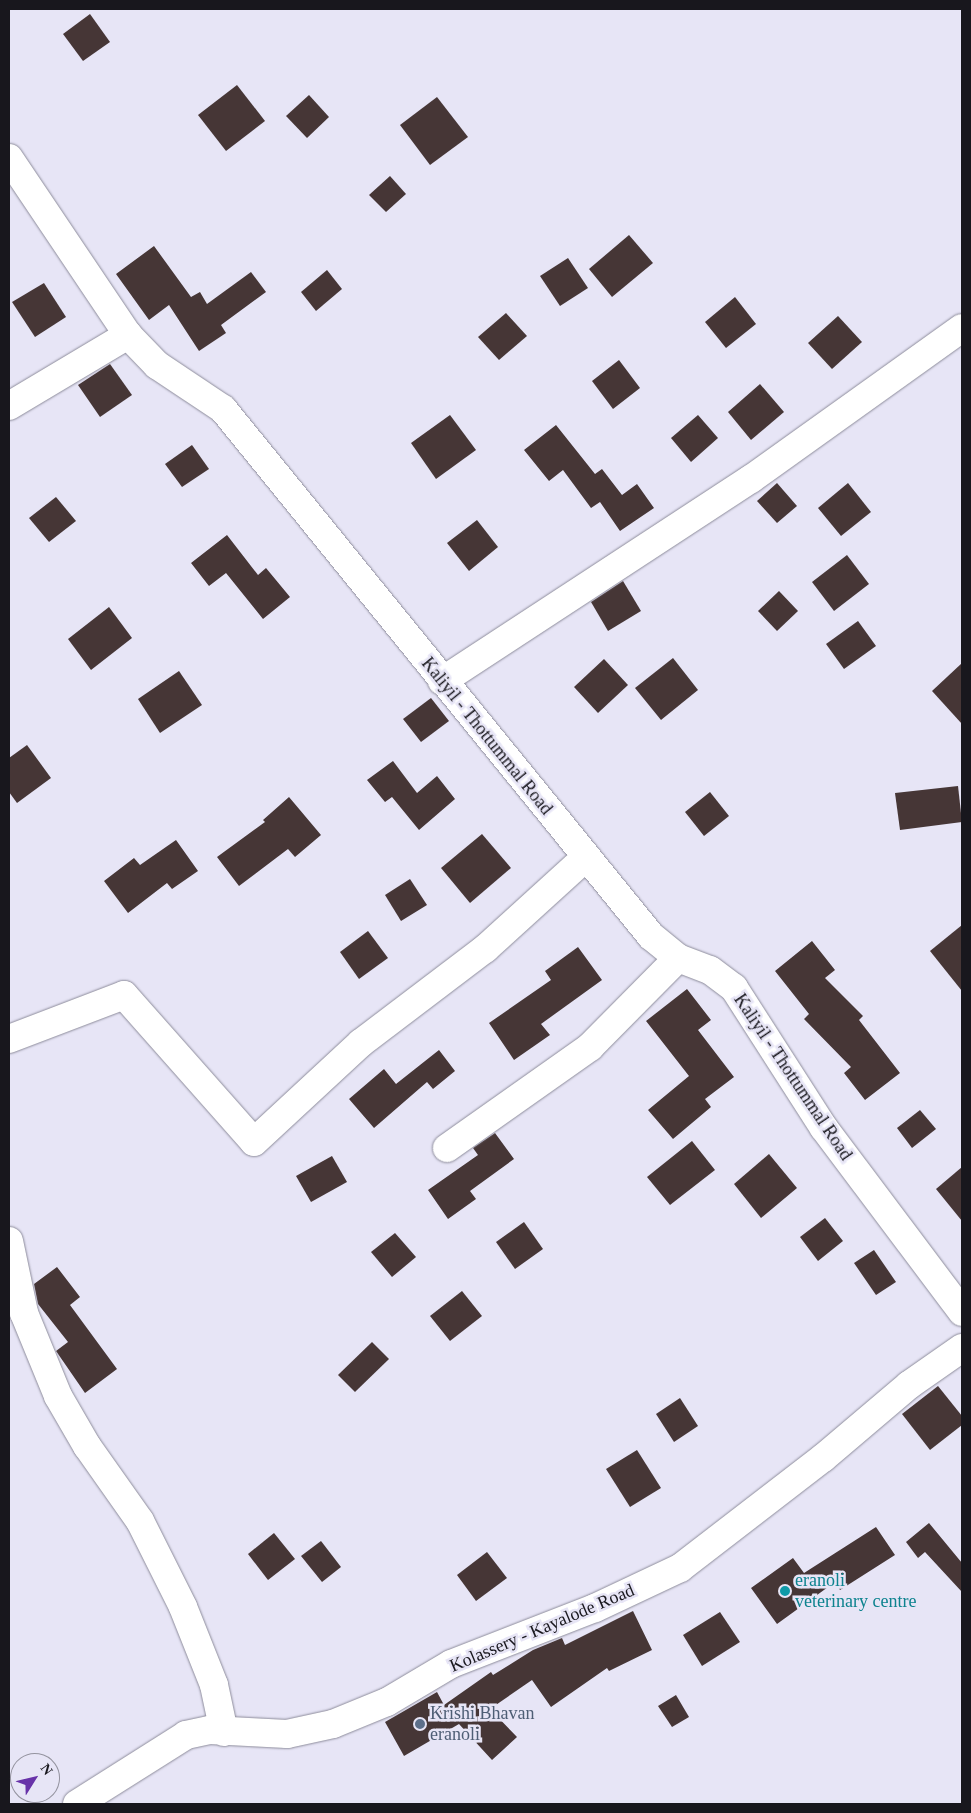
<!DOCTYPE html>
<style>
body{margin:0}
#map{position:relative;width:971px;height:1813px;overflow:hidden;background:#e7e5f6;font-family:"Times New Roman",serif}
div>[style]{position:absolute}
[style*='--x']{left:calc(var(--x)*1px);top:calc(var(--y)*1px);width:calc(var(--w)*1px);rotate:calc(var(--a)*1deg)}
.building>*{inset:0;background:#463636}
.roads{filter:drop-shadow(0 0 1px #8d8c9b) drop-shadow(0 0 1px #8d8c9b)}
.minor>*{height:28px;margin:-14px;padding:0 14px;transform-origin:14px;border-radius:14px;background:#fff}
.major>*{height:28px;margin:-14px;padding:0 14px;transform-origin:14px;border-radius:14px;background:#fff}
.dots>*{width:14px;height:14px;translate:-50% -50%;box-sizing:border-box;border:2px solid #e7e5f6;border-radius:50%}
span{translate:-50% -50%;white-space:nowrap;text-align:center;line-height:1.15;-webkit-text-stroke:5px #e7e5f6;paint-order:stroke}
.street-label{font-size:18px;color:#18171d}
.culture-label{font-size:18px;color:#0d838f}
.left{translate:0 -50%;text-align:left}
.service-label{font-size:18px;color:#4e5e75}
.frame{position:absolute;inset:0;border:10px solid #18171d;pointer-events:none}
.north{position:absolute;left:10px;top:1753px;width:50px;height:50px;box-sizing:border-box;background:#e7e5f6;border:1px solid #94939f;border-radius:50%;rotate:54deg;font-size:14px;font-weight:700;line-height:20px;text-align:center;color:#18171d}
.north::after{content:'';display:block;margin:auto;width:18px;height:22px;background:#6832a9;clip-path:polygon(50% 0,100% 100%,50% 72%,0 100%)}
</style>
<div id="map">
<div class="building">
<i style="clip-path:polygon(90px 14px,110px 42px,83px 61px,63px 34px)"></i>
<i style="clip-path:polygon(237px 85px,265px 121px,226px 151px,198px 115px)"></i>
<i style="clip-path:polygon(309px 95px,329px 117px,307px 138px,286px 116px)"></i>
<i style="clip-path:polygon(437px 97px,468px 137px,430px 165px,400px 125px)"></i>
<i style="clip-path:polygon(390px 176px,406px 194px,386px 212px,369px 195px)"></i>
<i style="clip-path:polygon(629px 235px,653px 263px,612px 297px,589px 269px)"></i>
<i style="clip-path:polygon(154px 246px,191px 297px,200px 292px,207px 304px,251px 272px,266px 292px,221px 325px,226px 333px,199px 351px,169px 305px,149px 320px,116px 274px)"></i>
<i style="clip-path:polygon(568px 258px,588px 288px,560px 306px,540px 276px)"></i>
<i style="clip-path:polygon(327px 270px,342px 289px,316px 311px,301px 292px)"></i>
<i style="clip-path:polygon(44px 283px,66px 317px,35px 337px,12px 302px)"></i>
<i style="clip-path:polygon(735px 297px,756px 324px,726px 348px,705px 322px)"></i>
<i style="clip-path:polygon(506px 313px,527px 336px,499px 360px,478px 337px)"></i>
<i style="clip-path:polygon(838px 316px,862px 342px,832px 369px,808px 343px)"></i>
<i style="clip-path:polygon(619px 360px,640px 388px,613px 409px,592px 381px)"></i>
<i style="clip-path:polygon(110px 364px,132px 395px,100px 417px,78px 385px)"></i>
<i style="clip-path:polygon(760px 384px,784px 412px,751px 440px,728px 412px)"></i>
<i style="clip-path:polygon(450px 415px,476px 450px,436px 479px,411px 443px)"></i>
<i style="clip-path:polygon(698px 415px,718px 438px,691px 462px,671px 438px)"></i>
<i style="clip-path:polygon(556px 425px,595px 474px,602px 469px,622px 495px,637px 484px,654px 508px,620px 531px,600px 502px,591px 508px,563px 470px,549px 481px,524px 450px)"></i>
<i style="clip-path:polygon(192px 445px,209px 469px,182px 487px,165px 464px)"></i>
<i style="clip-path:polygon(777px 483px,797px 506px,777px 523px,757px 501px)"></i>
<i style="clip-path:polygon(848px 483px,871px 512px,841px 536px,818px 508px)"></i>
<i style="clip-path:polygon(56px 497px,76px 521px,49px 542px,29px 518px)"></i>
<i style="clip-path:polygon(477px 520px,498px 547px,469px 571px,447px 543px)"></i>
<i style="clip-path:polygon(227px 535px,258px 575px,266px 568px,290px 597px,263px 619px,226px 573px,209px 586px,191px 563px)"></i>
<i style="clip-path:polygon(847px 555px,869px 584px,834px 611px,812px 582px)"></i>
<i style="clip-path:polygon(623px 581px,641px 611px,608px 631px,591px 602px)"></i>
<i style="clip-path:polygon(779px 591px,798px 611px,777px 631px,758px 611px)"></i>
<i style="clip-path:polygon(109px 607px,132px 638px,91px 670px,68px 639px)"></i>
<i style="clip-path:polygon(858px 621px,876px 646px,844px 669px,826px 644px)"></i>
<i style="clip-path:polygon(673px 658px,698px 690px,661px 720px,635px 688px)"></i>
<i style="clip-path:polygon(604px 659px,628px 685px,598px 713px,574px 687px)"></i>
<i style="clip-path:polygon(962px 663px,962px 724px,932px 691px)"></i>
<i style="clip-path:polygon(179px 671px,202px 705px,160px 733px,138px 699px)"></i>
<i style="clip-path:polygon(431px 698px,449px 721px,421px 742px,403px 719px)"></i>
<i style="clip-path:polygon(27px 745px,51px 778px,17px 803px,9px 792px,9px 758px)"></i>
<i style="clip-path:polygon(393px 761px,417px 793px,437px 776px,455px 799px,419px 830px,392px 797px,385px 802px,367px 780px)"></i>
<i style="clip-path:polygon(958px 786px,962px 822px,900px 830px,895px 793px)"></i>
<i style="clip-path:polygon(710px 792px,729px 816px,704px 836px,685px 812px)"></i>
<i style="clip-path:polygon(289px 797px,321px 835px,295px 857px,288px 849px,239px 886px,217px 857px,265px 822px,263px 820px)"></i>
<i style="clip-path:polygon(482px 834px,511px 868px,470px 903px,441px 868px)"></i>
<i style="clip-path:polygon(176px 840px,198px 871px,172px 889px,167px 883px,128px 913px,104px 881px,134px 858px,140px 865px)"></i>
<i style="clip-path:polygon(410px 879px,427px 905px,401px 921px,385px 895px)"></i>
<i style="clip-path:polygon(962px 925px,962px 991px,930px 951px)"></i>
<i style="clip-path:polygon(368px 931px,388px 958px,359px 979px,340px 952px)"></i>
<i style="clip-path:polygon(812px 941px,835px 970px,825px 978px,863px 1016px,859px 1020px,900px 1073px,865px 1100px,844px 1073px,851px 1067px,804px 1019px,809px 1014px,775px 971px)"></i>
<i style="clip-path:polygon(578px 947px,602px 980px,541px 1024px,550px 1035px,514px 1060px,489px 1023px,551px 980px,545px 971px)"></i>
<i style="clip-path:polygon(687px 989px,711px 1020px,698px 1030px,734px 1077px,705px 1099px,711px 1107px,673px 1139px,648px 1110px,689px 1076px,646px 1021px)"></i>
<i style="clip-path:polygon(439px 1050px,455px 1071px,433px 1089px,427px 1082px,374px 1128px,349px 1099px,384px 1069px,396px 1084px)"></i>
<i style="clip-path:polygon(920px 1110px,936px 1129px,912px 1148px,897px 1128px)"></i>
<i style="clip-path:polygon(495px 1133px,514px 1159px,470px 1191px,476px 1199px,448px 1219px,428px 1190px,478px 1155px,473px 1148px)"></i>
<i style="clip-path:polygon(692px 1141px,715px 1170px,670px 1205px,647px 1177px)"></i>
<i style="clip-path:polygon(769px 1154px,797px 1188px,761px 1218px,734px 1184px)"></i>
<i style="clip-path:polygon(332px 1156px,347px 1182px,311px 1202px,296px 1176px)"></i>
<i style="clip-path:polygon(962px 1167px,962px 1221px,936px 1189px)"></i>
<i style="clip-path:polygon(825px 1218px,843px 1241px,818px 1261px,800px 1237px)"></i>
<i style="clip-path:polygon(524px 1222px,543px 1249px,515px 1269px,496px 1242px)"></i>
<i style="clip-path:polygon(395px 1233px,416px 1257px,392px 1277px,371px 1252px)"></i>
<i style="clip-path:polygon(874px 1250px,896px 1282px,876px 1295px,854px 1263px)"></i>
<i style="clip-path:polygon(57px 1267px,80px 1297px,70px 1305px,117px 1369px,85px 1393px,56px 1351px,68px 1342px,38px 1304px,34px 1284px)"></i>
<i style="clip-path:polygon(462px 1291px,482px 1316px,450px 1341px,430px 1316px)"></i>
<i style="clip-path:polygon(372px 1342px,389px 1359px,355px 1392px,338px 1375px)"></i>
<i style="clip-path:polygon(938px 1386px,962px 1416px,962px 1425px,930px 1450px,902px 1414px)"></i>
<i style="clip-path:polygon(680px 1398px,698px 1426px,674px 1442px,656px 1414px)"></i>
<i style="clip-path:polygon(637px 1450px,661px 1488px,630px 1507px,606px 1469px)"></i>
<i style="clip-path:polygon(929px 1523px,962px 1563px,962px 1592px,925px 1552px,918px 1558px,906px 1542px)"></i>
<i style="clip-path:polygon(876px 1527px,895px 1555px,840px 1590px,835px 1582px,777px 1624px,751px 1588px,793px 1558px,804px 1573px)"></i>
<i style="clip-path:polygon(274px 1533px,295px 1559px,268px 1580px,248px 1554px)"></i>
<i style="clip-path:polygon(321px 1541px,341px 1567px,322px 1582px,301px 1556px)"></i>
<i style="clip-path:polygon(487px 1552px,507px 1578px,476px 1601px,457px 1575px)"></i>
<i style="clip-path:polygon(633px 1611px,652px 1650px,609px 1671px,607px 1668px,551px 1707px,532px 1680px,490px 1709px,517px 1737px,492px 1760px,459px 1724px,404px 1756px,385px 1722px,437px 1692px,444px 1705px,491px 1672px,493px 1675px,533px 1650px,562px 1638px,565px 1645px)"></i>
<i style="clip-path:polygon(720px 1612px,740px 1642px,702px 1666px,683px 1635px)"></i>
<i style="clip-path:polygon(676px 1695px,689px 1717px,672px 1727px,658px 1706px)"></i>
</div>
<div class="roads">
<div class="minor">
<i style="--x:9;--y:406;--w:139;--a:-30.8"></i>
<i style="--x:442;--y:681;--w:369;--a:-33.2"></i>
<i style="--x:751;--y:479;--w:259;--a:-35.6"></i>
<i style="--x:9;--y:1039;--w:123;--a:-20.9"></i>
<i style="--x:124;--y:995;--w:196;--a:48.5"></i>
<i style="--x:254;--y:1142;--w:146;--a:-42.8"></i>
<i style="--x:361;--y:1043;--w:156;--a:-37.2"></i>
<i style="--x:485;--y:949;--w:137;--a:-42.3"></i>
<i style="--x:447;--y:1148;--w:175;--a:-35.2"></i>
<i style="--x:590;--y:1047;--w:125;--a:-45.3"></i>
<i style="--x:9;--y:1241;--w:74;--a:78.2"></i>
<i style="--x:24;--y:1313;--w:90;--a:67.7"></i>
<i style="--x:58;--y:1396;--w:58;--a:59.9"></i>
<i style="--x:87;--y:1446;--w:92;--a:54.8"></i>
<i style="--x:140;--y:1521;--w:96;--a:63.4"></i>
<i style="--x:183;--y:1607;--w:84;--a:68.3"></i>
<i style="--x:214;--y:1685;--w:48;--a:78"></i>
</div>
<div class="major">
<i style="--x:9;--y:158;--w:213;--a:56.1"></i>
<i style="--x:128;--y:335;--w:42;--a:46"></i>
<i style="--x:157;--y:365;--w:79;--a:33.7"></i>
<i style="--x:223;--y:409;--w:679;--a:50.92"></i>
<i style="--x:651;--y:936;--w:35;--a:39"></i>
<i style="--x:678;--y:958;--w:34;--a:21"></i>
<i style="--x:710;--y:970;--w:30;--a:37"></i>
<i style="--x:734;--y:988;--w:166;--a:57.3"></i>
<i style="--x:824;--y:1128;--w:230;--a:53.1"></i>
<i style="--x:77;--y:1804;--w:129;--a:-32.3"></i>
<i style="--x:186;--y:1735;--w:25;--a:-12"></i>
<i style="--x:210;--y:1730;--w:77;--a:3"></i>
<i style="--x:287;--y:1734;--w:47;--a:-12.3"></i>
<i style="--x:333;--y:1724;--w:58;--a:-22.2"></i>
<i style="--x:387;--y:1702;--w:74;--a:-30.7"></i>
<i style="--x:451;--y:1664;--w:155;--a:-21.3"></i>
<i style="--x:595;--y:1608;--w:94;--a:-25.2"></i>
<i style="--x:680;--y:1568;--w:180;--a:-37.6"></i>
<i style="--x:823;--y:1458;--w:113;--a:-40.3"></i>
<i style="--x:909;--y:1385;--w:65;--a:-34.9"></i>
</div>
</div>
<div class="dots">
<i style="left:785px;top:1591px;background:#0f9aa8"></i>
<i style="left:420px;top:1724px;background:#5c6f8a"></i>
</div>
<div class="street-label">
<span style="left:487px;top:736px;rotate:51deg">Kaliyil - Thottummal Road</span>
<span style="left:793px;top:1077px;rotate:56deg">Kaliyil - Thottummal Road</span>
<span style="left:542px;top:1628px;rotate:-23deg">Kolassery - Kayalode Road</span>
</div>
<div class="culture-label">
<span class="left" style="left:795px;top:1591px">eranoli<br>veterinary centre</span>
</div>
<div class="service-label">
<span class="left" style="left:430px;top:1724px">Krishi Bhavan<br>eranoli</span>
</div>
<div class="frame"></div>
<div class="north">N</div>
</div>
